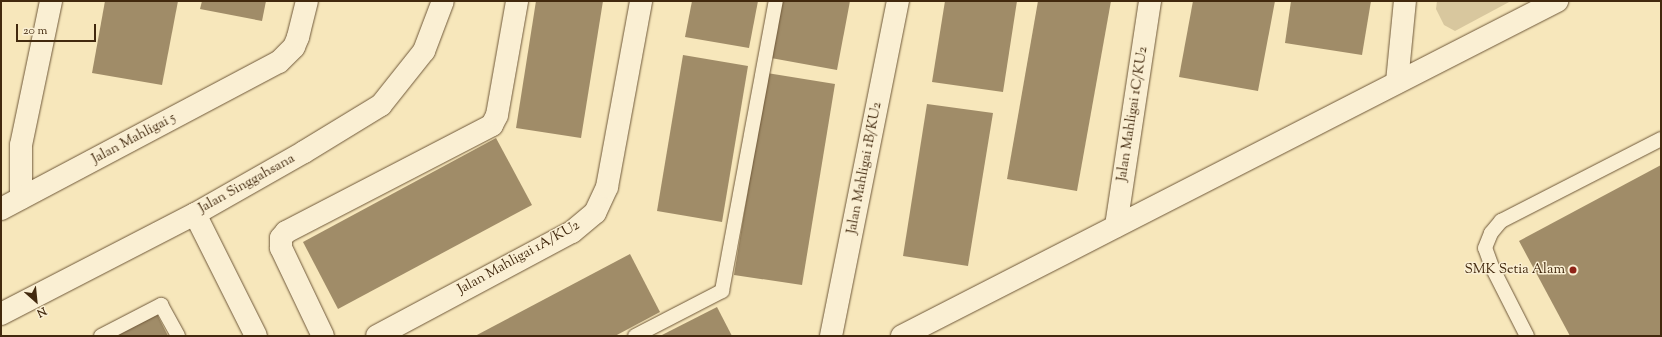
<!DOCTYPE html>
<style>
body{margin:0}
#map{position:relative;width:1662px;height:337px;overflow:hidden;background:#f7e7bb;font-family:"Sorts Mill Goudy",serif}
div>[style]{position:absolute}
[style*='--x']{left:calc(var(--x)*1px);top:calc(var(--y)*1px);width:calc(var(--w)*1px);rotate:calc(var(--a)*1deg)}
.green>*{inset:0;background:#d8c79e}
.building>*{inset:0;background:#a08c68}
.roads{filter:drop-shadow(0 0 1px #6f5839) drop-shadow(0 0 1px #6f5839)}
.service>*{height:14px;margin:-7px;padding:0 7px;transform-origin:7px;border-radius:7px;background:#faefd3}
.minor>*{height:22px;margin:-11px;padding:0 11px;transform-origin:11px;border-radius:11px;background:#faefd3}
.tertiary>*{height:22px;margin:-11px;padding:0 11px;transform-origin:11px;border-radius:11px;background:#faefd3}
.dots>*{width:11px;height:11px;translate:-50% -50%;box-sizing:border-box;border:2px solid #faefd3;border-radius:50%}
span{translate:-50% -50%;white-space:nowrap;text-align:center;line-height:1.15;-webkit-text-stroke:3px #faefd3;paint-order:stroke}
.street-label{font-size:14px;color:#42290e}
.poi-label{font-size:14px;color:#42290e}
.right{translate:-100% -50%;text-align:right}
.frame{position:absolute;inset:0;border:2px solid #42290e;pointer-events:none}
.north{position:absolute;left:16px;top:281px;width:40px;height:40px;-webkit-text-stroke:3px #faefd3;paint-order:stroke;rotate:153deg;font-size:11px;font-weight:700;line-height:16px;text-align:center;color:#42290e}
.north::after{content:'';display:block;margin:auto;width:14px;height:18px;background:#42290e;clip-path:polygon(50% 0,100% 100%,50% 72%,0 100%)}
.scale{position:absolute;left:16px;top:24px;width:80px;height:18px;box-sizing:border-box;border:2px solid #42290e;border-top:0;padding-left:5px;font-size:12px;line-height:14px;white-space:nowrap;color:#42290e;-webkit-text-stroke:3px #faefd3;paint-order:stroke}
</style>
<div id="map">
<div class="green">
<i style="clip-path:polygon(1437px 1px,1511px 1px,1455px 31px,1444px 25px,1436px 9px)"></i>
</div>
<div class="building">
<i style="clip-path:polygon(105px 1px,178px 1px,162px 85px,92px 73px)"></i>
<i style="clip-path:polygon(202px 1px,266px 1px,262px 21px,200px 9px)"></i>
<i style="clip-path:polygon(536px 1px,603px 1px,581px 138px,516px 128px)"></i>
<i style="clip-path:polygon(692px 1px,758px 1px,749px 48px,685px 37px)"></i>
<i style="clip-path:polygon(782px 1px,850px 1px,837px 70px,771px 58px)"></i>
<i style="clip-path:polygon(945px 1px,1017px 1px,1003px 92px,932px 82px)"></i>
<i style="clip-path:polygon(1038px 1px,1111px 1px,1077px 191px,1007px 179px)"></i>
<i style="clip-path:polygon(1193px 1px,1275px 1px,1258px 91px,1179px 77px)"></i>
<i style="clip-path:polygon(1291px 1px,1371px 1px,1362px 55px,1285px 43px)"></i>
<i style="clip-path:polygon(683px 55px,748px 66px,722px 222px,657px 211px)"></i>
<i style="clip-path:polygon(767px 73px,835px 84px,802px 285px,734px 275px)"></i>
<i style="clip-path:polygon(927px 104px,993px 113px,968px 266px,903px 256px)"></i>
<i style="clip-path:polygon(496px 138px,532px 205px,338px 309px,303px 242px)"></i>
<i style="clip-path:polygon(1661px 165px,1661px 336px,1570px 336px,1519px 241px)"></i>
<i style="clip-path:polygon(630px 254px,660px 312px,615px 336px,475px 336px)"></i>
<i style="clip-path:polygon(717px 307px,732px 336px,660px 336px)"></i>
<i style="clip-path:polygon(155px 310px,168px 336px,105px 336px)"></i>
</div>
<div class="roads">
<div class="service">
<i style="--x:101;--y:336;--w:68;--a:-27.3"></i>
<i style="--x:161;--y:305;--w:35;--a:61"></i>
<i style="--x:635;--y:336;--w:98;--a:-27.3"></i>
<i style="--x:722;--y:291;--w:295;--a:-79.5"></i>
<i style="--x:1527;--y:336;--w:77;--a:-116.9"></i>
<i style="--x:1492;--y:267;--w:20;--a:-110"></i>
<i style="--x:1485;--y:248;--w:16;--a:-68"></i>
<i style="--x:1491;--y:233;--w:16;--a:-50"></i>
<i style="--x:1501;--y:221;--w:180;--a:-27.1"></i>
</div>
<div class="minor">
<i style="--x:1397;--y:82;--w:81;--a:-84.4"></i>
<i style="--x:21;--y:198;--w:53;--a:-90"></i>
<i style="--x:21;--y:145;--w:147;--a:-78.2"></i>
<i style="--x:1;--y:209;--w:314;--a:-27.9"></i>
<i style="--x:279;--y:62;--w:21;--a:-45"></i>
<i style="--x:294;--y:47;--w:11;--a:-68"></i>
<i style="--x:298;--y:37;--w:37;--a:-76"></i>
<i style="--x:195;--y:214;--w:136;--a:63.4"></i>
<i style="--x:1116;--y:226;--w:228;--a:-81.4"></i>
<i style="--x:323;--y:336;--w:98;--a:-115.5"></i>
<i style="--x:281;--y:248;--w:10;--a:-90"></i>
<i style="--x:281;--y:238;--w:8;--a:-50"></i>
<i style="--x:286;--y:232;--w:232;--a:-27.4"></i>
<i style="--x:492;--y:125;--w:11;--a:-63"></i>
<i style="--x:497;--y:115;--w:116;--a:-80"></i>
<i style="--x:377;--y:336;--w:221;--a:-28.1"></i>
<i style="--x:572;--y:232;--w:30;--a:-40"></i>
<i style="--x:595;--y:213;--w:29;--a:-65"></i>
<i style="--x:607;--y:187;--w:189;--a:-79.6"></i>
<i style="--x:831;--y:336;--w:342;--a:-78.7"></i>
<i style="--x:902;--y:336;--w:736;--a:-27.09"></i>
</div>
<div class="tertiary">
<i style="--x:1;--y:314;--w:218;--a:-27.3"></i>
<i style="--x:195;--y:214;--w:125;--a:-29.6"></i>
<i style="--x:304;--y:152;--w:90;--a:-31.4"></i>
<i style="--x:381;--y:105;--w:69;--a:-51.5"></i>
<i style="--x:424;--y:51;--w:53;--a:-69.2"></i>
</div>
</div>
<div class="dots">
<i style="left:1573px;top:270px;background:#8f2418"></i>
</div>
<div class="street-label">
<span style="left:1133px;top:114px;rotate:-81deg">Jalan Mahligai 1C/KU2</span>
<span style="left:134px;top:139px;rotate:-28deg">Jalan Mahligai 5</span>
<span style="left:865px;top:168px;rotate:-79deg">Jalan Mahligai 1B/KU2</span>
<span style="left:247px;top:184px;rotate:-29deg">Jalan Singgahsana</span>
<span style="left:519px;top:258px;rotate:-29deg">Jalan Mahligai 1A/KU2</span>
</div>
<div class="poi-label">
<span class="right" style="left:1565px;top:270px">SMK Setia Alam</span>
</div>
<div class="frame"></div>
<div class="north">N</div>
<div class="scale">20 m</div>
</div>
